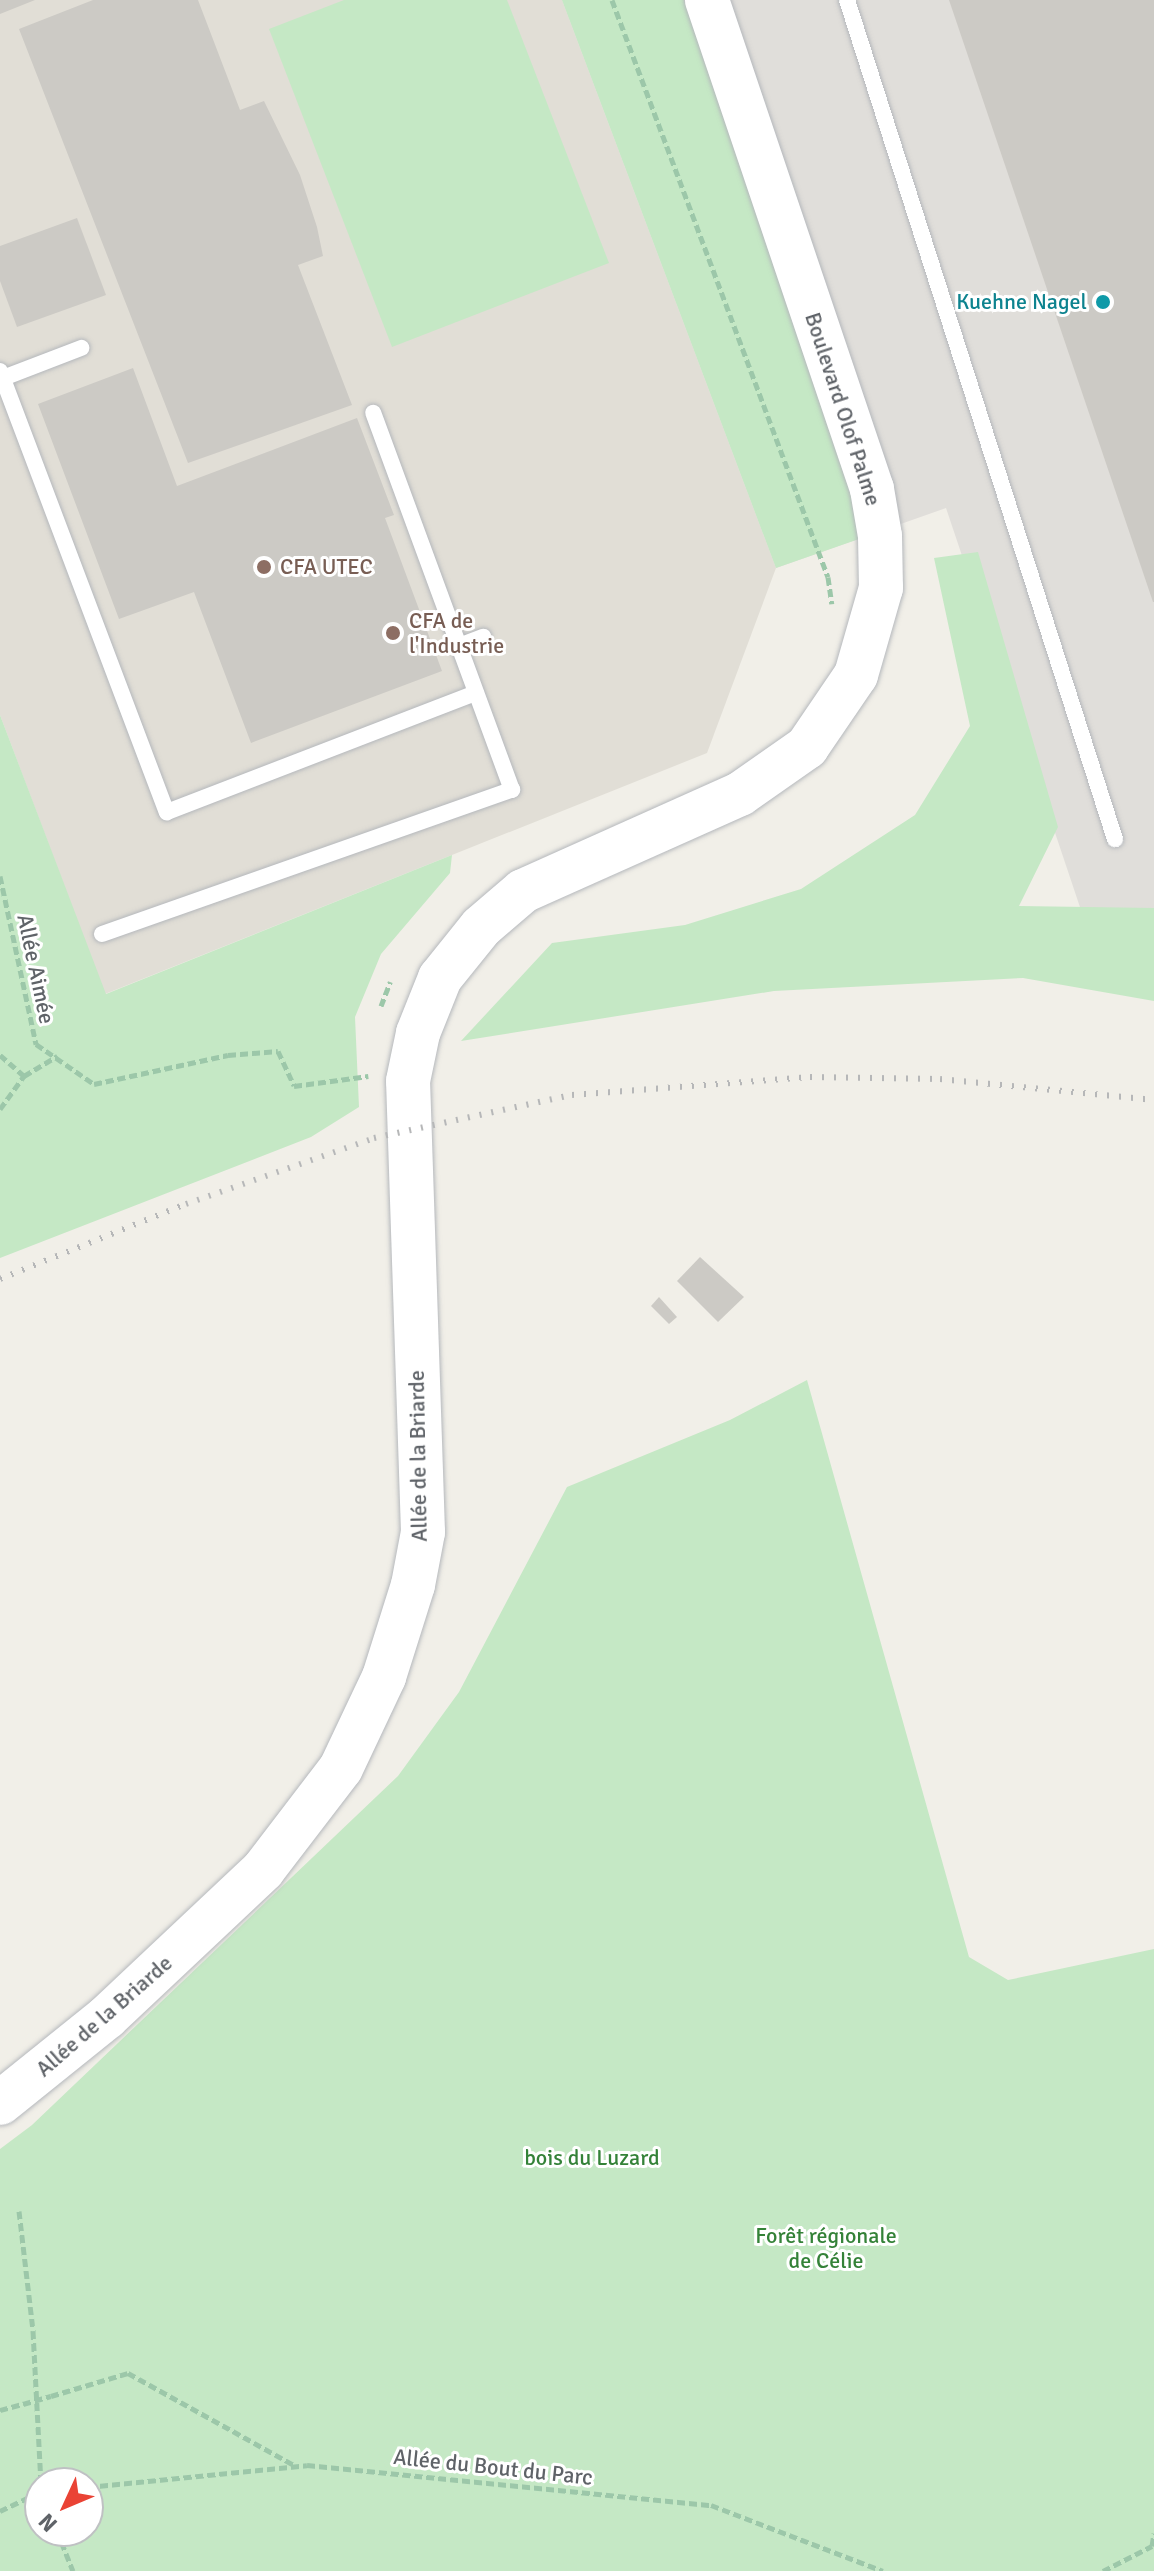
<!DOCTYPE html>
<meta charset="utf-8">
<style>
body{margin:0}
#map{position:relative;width:1154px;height:2571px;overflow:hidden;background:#f1efe8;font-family:Signika,sans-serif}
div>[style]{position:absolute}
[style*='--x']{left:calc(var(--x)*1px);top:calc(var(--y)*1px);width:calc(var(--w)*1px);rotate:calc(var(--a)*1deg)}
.industrial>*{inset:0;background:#e0deda}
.education>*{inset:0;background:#e1ded6}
.green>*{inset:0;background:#c5e8c5}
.building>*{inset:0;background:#cccac5}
.path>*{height:5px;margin-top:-2.5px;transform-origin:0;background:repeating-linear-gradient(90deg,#9cc7a9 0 8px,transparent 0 12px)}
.roads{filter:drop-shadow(0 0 2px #b5b8bc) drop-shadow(0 0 2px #b5b8bc)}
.lane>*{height:16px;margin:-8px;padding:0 8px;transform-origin:8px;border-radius:8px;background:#fff}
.secondary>*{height:44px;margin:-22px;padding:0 22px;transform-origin:22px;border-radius:22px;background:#fff}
.rail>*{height:6px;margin-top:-3px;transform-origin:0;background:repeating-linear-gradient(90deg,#b6b7b8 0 2px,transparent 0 12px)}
.path-bridge>*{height:5px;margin-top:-2.5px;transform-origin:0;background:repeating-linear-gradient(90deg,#9cc7a9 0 8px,transparent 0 12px)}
.dots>*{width:22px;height:22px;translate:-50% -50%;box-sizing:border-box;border:4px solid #fff;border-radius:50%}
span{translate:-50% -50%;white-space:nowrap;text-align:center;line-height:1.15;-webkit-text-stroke:6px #fff;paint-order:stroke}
.culture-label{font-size:22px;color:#0d838f}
.right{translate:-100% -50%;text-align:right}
.street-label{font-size:22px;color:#5f6368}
.education-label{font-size:22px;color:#785e54}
.left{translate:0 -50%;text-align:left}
.park-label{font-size:22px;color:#348238}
.north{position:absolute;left:24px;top:2467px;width:80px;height:80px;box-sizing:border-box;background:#fff;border:2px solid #bfc1c3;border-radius:50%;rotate:226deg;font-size:22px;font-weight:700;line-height:32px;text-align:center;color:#5f6368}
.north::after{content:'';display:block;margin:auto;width:28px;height:36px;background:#ea4335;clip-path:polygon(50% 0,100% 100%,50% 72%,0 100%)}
</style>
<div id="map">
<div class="industrial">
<i style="clip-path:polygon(562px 0,1154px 0,1154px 942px,1088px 931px,946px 508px,776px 568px)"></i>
</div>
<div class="education">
<i style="clip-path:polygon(0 0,562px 0,776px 568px,707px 753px,105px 994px,0 715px)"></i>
</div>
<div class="green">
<i style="clip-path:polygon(344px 0,507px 0,609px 263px,392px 347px,269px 29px)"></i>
<i style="clip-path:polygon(562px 0,684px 0,851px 495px,859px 539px,776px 568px)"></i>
<i style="clip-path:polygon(978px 552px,1058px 827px,1019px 906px,1154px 908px,1154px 1001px,1023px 978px,774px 991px,461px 1041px,552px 943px,685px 925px,801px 889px,915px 815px,970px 726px,934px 558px)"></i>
<i style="clip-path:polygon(0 715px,106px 994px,452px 855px,450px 873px,381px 954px,355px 1017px,359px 1107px,311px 1137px,0 1258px)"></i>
<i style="clip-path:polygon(evenodd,807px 1380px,969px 1957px,1008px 1980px,1154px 1949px,1154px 2571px,0 2571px,0 2149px,32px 2125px,398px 1776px,459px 1692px,567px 1487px,730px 1420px,807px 1380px,40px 2483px,88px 2483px,88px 2531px,40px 2531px,40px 2483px)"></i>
</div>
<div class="building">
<i style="clip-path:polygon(0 0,35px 0,0 14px)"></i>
<i style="clip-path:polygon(93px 0,198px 0,240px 110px,264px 101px,300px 175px,317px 227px,323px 256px,298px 265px,352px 405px,188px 463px,19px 29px)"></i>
<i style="clip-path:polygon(949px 0,1154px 0,1154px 602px,1153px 602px)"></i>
<i style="clip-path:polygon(77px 218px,106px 295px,17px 327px,0 281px,0 246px)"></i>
<i style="clip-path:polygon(133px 368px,177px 486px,357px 418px,394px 515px,385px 518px,442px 671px,251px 743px,194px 592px,119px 619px,38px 404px)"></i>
<i style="clip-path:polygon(700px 1257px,744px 1297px,718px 1322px,677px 1281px)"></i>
<i style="clip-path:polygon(659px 1297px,677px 1317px,669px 1324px,651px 1306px)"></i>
</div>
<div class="path">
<i style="--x:612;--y:0;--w:616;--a:69.48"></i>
<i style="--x:828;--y:577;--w:27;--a:82"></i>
<i style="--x:0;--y:876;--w:172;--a:77.9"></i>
<i style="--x:36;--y:1044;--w:70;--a:34.6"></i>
<i style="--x:94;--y:1084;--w:137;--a:-12.2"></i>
<i style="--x:228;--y:1055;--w:50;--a:-4.6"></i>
<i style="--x:278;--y:1051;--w:38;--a:65"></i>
<i style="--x:294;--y:1086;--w:75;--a:-7.7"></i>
<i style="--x:381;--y:1006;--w:26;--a:-69"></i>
<i style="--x:0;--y:1055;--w:32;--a:41"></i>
<i style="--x:0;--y:1109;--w:41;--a:-54"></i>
<i style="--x:24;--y:1076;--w:39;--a:-31"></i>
<i style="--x:19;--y:2211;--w:121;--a:83.3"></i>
<i style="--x:33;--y:2331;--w:152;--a:87"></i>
<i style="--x:51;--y:2396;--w:80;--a:-16.6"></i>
<i style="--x:128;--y:2373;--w:192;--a:29"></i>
<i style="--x:0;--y:2410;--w:24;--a:-15"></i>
<i style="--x:88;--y:2487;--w:220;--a:-5.7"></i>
<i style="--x:307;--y:2465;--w:406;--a:5.7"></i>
<i style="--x:711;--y:2505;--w:184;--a:21"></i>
<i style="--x:0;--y:2511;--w:44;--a:-25.4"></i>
<i style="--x:57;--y:2531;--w:43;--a:68.2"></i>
<i style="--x:1103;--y:2571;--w:55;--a:-27"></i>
<i style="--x:1152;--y:2546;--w:13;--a:-81"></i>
</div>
<div class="roads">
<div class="lane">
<i style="--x:847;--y:0;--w:881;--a:72.29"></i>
<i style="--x:0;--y:371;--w:472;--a:69.3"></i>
<i style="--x:167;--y:812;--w:331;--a:-21.1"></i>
<i style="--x:3;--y:378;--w:84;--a:-21"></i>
<i style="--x:459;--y:646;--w:26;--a:-21"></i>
<i style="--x:102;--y:934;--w:435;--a:-19.4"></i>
<i style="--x:512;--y:790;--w:402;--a:-110.2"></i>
</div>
<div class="secondary">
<i style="--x:0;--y:2103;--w:137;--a:-38.8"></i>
<i style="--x:107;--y:2017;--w:214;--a:-43.3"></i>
<i style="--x:263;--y:1870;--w:128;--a:-52.6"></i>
<i style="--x:341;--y:1768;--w:101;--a:-64.7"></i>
<i style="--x:384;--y:1677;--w:96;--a:-72.5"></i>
<i style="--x:413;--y:1585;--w:54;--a:-79.3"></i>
<i style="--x:423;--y:1532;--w:451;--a:-91.9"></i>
<i style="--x:408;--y:1081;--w:49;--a:-78.2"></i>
<i style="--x:418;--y:1033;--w:59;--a:-68.2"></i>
<i style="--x:440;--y:978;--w:65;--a:-51.2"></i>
<i style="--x:481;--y:927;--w:55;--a:-40.6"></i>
<i style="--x:523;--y:891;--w:238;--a:-24.1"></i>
<i style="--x:740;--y:794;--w:82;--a:-35"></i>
<i style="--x:807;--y:747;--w:87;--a:-55.8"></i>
<i style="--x:856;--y:675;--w:91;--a:-74"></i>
<i style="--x:881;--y:588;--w:52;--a:-91.1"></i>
<i style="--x:880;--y:536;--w:48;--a:-99.7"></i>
<i style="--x:872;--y:489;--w:516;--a:-108.65"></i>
</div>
</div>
<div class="rail">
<i style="--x:0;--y:1279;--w:201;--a:-22"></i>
<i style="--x:186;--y:1204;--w:199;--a:-19.3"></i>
<i style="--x:374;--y:1138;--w:203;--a:-12.3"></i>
<i style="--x:572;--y:1095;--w:239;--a:-4.3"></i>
<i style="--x:810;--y:1077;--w:130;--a:0.9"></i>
<i style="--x:940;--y:1079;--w:215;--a:5.6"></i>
</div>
<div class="path-bridge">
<i style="--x:23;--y:2404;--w:29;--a:-16"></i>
</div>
<div class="dots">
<i style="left:1103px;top:302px;background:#0f9aa8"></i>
<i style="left:264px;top:567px;background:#8d6e63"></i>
<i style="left:393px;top:633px;background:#8d6e63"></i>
</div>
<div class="culture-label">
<span class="right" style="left:1087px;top:302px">Kuehne Nagel</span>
</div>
<div class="street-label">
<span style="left:843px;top:409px;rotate:72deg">Boulevard Olof Palme</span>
<span style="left:36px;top:969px;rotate:78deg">Allée Aimée</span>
<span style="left:418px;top:1456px;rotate:-91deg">Allée de la Briarde</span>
<span style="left:104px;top:2016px;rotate:-41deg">Allée de la Briarde</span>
<span style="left:493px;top:2467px;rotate:6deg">Allée du Bout du Parc</span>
</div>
<div class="education-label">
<span class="left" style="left:280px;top:567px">CFA UTEC</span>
<span class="left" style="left:409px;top:633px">CFA de<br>l'Industrie</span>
</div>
<div class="park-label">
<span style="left:592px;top:2158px">bois du Luzard</span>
<span style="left:826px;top:2248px">Forêt régionale<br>de Célie</span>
</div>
<div class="north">N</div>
</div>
